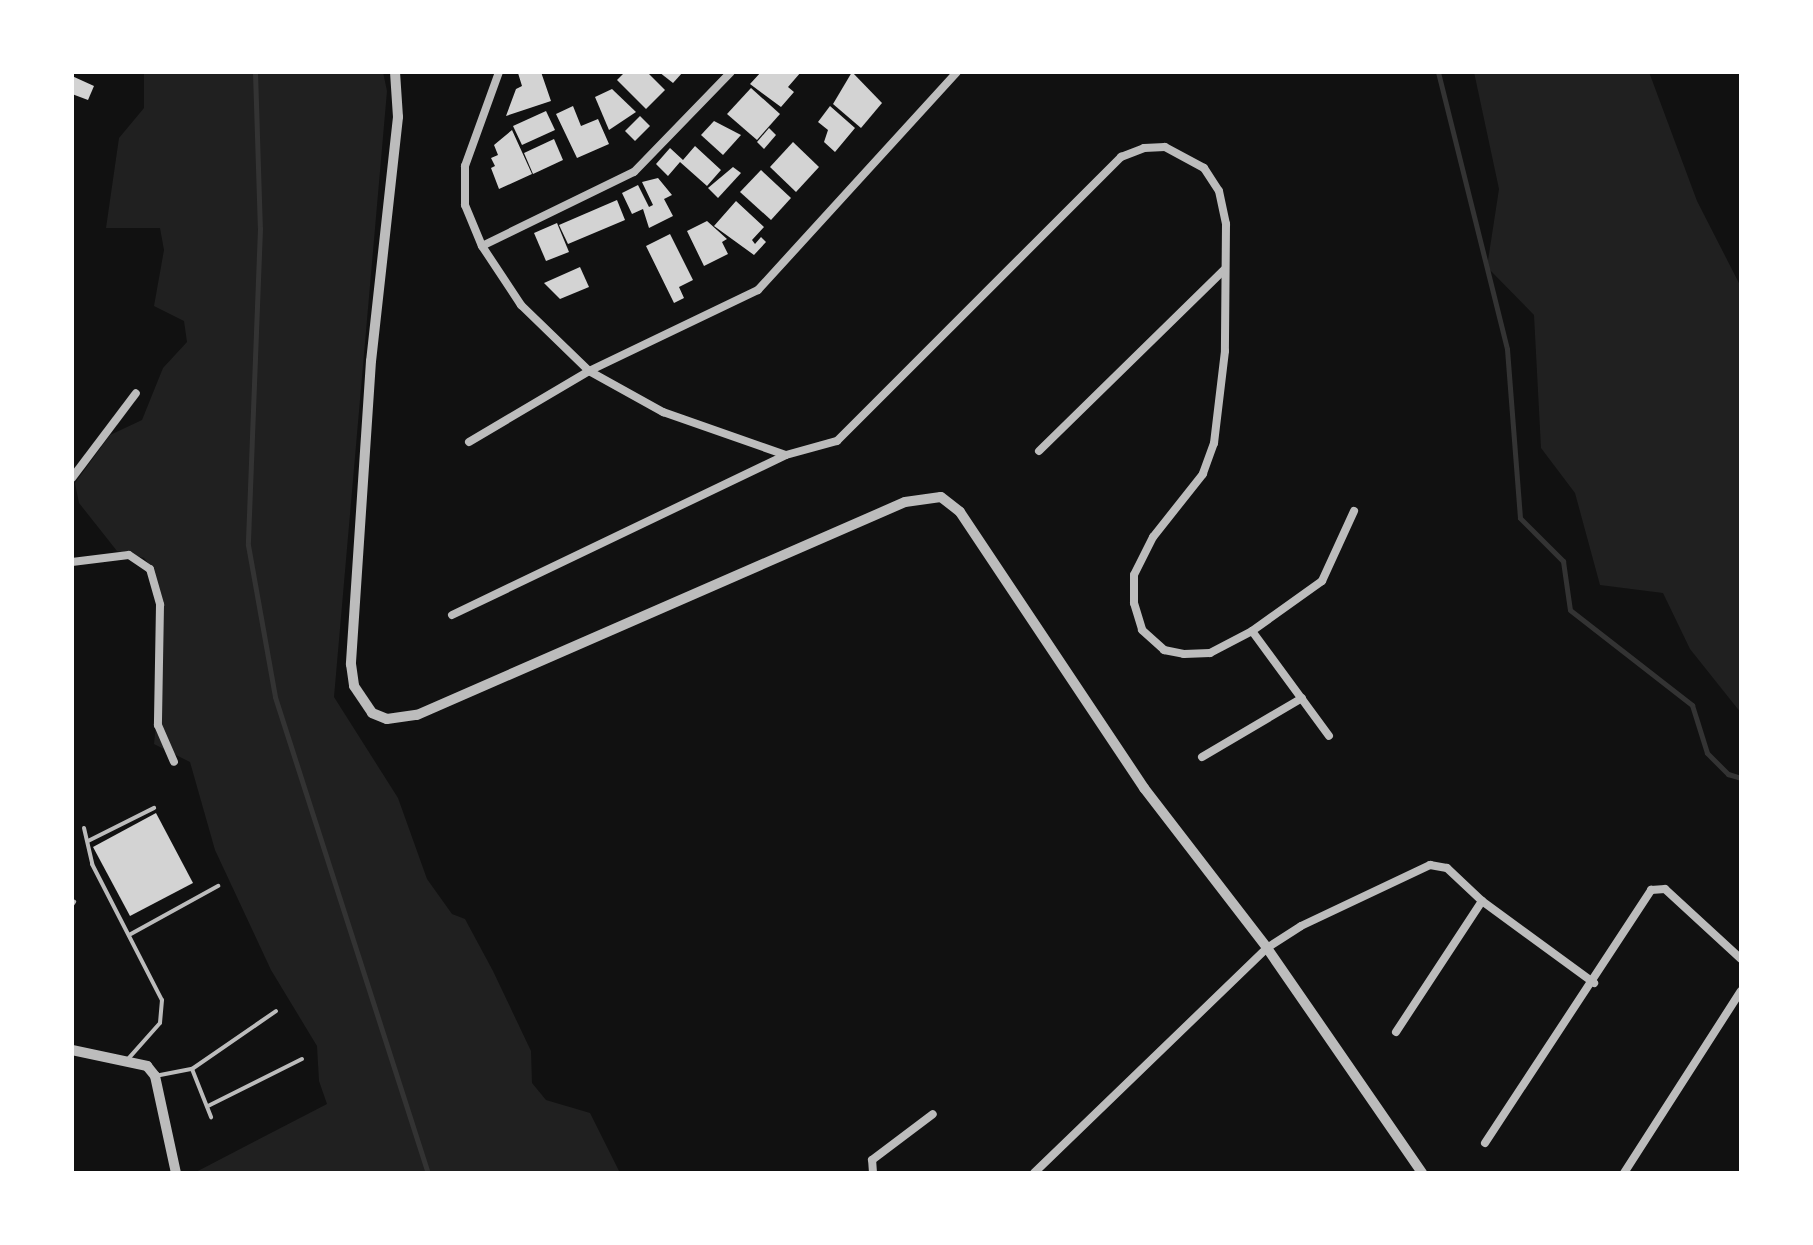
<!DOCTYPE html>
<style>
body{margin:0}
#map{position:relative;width:1813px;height:1245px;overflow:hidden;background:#111;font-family:"Golos Text",sans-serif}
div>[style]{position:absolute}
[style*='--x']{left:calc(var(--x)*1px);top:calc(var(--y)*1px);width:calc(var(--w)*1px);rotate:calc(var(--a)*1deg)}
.green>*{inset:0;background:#202020}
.stream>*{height:5px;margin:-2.5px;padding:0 2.5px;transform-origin:2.5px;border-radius:2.5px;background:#333}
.building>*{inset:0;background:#d3d3d3}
.service>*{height:4px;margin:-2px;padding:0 2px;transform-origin:2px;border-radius:2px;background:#bcbcbc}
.minor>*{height:8px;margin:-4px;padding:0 4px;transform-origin:4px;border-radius:4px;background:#bcbcbc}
.tertiary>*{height:10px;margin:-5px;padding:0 5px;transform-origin:5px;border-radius:5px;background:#bcbcbc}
span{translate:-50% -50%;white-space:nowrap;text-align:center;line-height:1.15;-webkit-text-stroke:6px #fff;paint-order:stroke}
.frame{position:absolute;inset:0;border:74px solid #fff;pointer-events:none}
</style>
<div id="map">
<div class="green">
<i style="clip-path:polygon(144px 72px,383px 72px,387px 91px,334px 697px,398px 798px,427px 879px,452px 914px,465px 919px,493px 971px,531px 1051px,532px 1083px,546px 1100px,590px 1113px,620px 1173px,194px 1173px,327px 1104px,319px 1081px,317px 1046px,271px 970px,215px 850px,190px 762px,154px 744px,163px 659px,152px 568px,144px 558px,117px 551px,79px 503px,75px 483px,110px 435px,142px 420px,163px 368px,187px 342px,184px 321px,154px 306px,164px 250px,160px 228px,106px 228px,119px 138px,144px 108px)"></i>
<i style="clip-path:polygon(1474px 72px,1649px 72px,1697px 201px,1741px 287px,1741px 713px,1690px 649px,1663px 593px,1600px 585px,1575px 493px,1541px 448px,1534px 315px,1487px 267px,1499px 189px)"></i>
</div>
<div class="stream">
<i style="--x:255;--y:72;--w:156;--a:88.2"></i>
<i style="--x:260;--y:228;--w:317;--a:92.2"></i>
<i style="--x:248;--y:545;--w:154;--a:79.9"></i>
<i style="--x:275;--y:697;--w:500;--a:72.2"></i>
<i style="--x:1438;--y:72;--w:285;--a:76"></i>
<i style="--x:1507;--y:349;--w:169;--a:85.6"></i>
<i style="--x:1520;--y:518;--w:61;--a:45"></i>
<i style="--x:1563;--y:561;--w:49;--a:81.9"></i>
<i style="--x:1570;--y:610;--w:155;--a:37.9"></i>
<i style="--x:1692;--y:705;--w:50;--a:72.6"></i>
<i style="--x:1707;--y:753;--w:30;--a:45"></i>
<i style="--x:1728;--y:774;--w:14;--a:17"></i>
</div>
<div class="building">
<i style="clip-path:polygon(541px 72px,551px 101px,506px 116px,516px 89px,522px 86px,518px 73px)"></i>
<i style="clip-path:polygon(625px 72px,647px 72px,665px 90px,646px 109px,617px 80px)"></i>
<i style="clip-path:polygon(659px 72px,683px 72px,673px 83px)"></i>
<i style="clip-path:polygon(761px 72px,801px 72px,788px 87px,794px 92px,781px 107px,750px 84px)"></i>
<i style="clip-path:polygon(852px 72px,882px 103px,861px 128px,833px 104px)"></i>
<i style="clip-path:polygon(72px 76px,94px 86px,88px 100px,72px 94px)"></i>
<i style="clip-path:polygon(751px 88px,780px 114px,757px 140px,727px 114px)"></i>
<i style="clip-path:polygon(612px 89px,636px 112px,609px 130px,595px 97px)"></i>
<i style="clip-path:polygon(573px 106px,581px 126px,598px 119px,609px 144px,577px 158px,556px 114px)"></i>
<i style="clip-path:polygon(830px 106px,855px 128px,835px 152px,824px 142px,828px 130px,818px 122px)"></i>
<i style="clip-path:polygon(546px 111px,555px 130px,522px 145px,513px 126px)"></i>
<i style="clip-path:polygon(640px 116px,650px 126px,635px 141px,625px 131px)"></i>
<i style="clip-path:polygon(714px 121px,741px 135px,723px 155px,701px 135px)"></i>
<i style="clip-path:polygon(769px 128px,776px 135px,764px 149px,757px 142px)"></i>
<i style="clip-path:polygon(512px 130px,532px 174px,499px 189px,491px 168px,495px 166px,491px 158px,498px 155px,494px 145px)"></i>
<i style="clip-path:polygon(554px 139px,563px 160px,533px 174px,524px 153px)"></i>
<i style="clip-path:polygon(793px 142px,819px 167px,796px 192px,770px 167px)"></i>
<i style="clip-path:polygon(695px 146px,721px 170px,707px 186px,680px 162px,668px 176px,656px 164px,670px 148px,683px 160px)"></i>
<i style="clip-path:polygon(733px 167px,741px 173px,718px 198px,708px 188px)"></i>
<i style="clip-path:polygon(761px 170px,791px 198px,771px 220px,740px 192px)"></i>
<i style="clip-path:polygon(658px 178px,672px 195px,664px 199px,673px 216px,649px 228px,643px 209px,632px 214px,622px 193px,638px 185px,649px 207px,653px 205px,642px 182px)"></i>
<i style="clip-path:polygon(617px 200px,625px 220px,568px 244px,559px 225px)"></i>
<i style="clip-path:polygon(736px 201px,764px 227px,752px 240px,755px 244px,761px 237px,766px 242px,754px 255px,714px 226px)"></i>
<i style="clip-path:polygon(707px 221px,727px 239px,722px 242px,728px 254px,704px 266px,687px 231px)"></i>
<i style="clip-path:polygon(557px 223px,569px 252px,546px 261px,534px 233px)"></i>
<i style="clip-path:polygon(670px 234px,693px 280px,679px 287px,684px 298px,674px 303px,646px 246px)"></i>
<i style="clip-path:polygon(580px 267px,589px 287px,560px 299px,544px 283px)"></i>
<i style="clip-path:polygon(156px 813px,193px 883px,130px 916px,93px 847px)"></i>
</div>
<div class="service">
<i style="--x:84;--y:828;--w:37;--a:77"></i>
<i style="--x:92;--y:864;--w:153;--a:62.8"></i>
<i style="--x:162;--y:1000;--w:23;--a:95"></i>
<i style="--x:160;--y:1023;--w:48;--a:131.6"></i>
<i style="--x:88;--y:841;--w:74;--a:-26.6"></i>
<i style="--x:72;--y:905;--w:4;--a:-56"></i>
<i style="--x:129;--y:935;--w:102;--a:-28.8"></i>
<i style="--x:192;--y:1069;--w:102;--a:-34.6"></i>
<i style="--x:155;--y:1076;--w:38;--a:-11"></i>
<i style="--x:192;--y:1069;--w:52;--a:68.4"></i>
<i style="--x:208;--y:1106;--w:105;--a:-26.6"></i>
</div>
<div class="minor">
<i style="--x:499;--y:72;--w:100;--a:109.9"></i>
<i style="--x:465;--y:166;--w:39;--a:90"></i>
<i style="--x:465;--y:205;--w:44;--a:67.5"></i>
<i style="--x:482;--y:246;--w:71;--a:56.5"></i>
<i style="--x:521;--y:305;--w:95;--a:44.1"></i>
<i style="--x:589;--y:371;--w:85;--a:29"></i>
<i style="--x:663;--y:412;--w:130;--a:19.3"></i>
<i style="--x:482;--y:246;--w:169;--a:-26"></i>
<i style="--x:634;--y:172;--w:139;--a:-45.9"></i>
<i style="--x:469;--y:442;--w:139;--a:-30.6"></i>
<i style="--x:589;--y:371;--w:187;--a:-25.6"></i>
<i style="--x:758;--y:290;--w:295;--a:-47.6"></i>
<i style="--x:1039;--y:451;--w:259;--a:-44.4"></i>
<i style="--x:72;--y:478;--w:106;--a:-53"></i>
<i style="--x:72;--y:562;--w:57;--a:-7"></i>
<i style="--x:129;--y:555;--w:25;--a:34"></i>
<i style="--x:150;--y:569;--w:37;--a:74"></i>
<i style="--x:160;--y:605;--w:120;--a:91"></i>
<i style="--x:158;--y:725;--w:40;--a:66.6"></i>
<i style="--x:452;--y:615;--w:370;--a:-25.6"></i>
<i style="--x:786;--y:455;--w:53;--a:-15.4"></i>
<i style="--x:837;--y:441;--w:402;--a:-45"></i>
<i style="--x:1121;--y:157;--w:25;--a:-21"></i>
<i style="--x:1144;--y:148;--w:21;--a:-3"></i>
<i style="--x:1165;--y:147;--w:44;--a:28.3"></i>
<i style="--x:1204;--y:168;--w:27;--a:57"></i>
<i style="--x:1219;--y:191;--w:34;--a:78"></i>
<i style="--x:1226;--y:224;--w:127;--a:90.5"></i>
<i style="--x:1225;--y:351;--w:93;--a:96.8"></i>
<i style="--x:1214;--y:443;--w:33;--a:110"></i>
<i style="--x:1203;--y:474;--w:80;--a:128.4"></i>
<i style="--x:1153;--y:537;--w:42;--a:116.6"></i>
<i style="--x:1134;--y:575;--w:28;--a:90"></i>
<i style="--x:1134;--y:603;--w:28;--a:73"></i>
<i style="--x:1142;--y:630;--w:30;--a:42"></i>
<i style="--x:1164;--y:650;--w:20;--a:11"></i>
<i style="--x:1184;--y:654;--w:26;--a:-2"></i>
<i style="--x:1210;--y:653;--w:47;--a:-27.6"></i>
<i style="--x:1252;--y:631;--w:86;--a:-35.5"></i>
<i style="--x:1322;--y:581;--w:77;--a:-65.4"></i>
<i style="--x:1252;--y:631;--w:130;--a:53.7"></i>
<i style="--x:1202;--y:757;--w:116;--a:-30.5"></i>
<i style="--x:1396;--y:1032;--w:157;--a:-56.7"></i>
<i style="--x:1485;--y:1143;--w:303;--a:-56.7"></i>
<i style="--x:1651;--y:890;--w:14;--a:-4"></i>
<i style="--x:1665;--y:889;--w:103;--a:42.6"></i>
<i style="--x:873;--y:1173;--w:13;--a:-94"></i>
<i style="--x:872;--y:1160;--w:76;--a:-37"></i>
<i style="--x:1034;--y:1173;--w:324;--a:-44"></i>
<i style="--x:1267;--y:948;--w:40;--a:-32.9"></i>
<i style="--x:1301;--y:926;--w:143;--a:-25.3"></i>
<i style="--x:1430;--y:865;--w:17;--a:10"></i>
<i style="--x:1447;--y:868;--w:48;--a:43.3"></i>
<i style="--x:1482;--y:901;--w:139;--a:36.2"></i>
<i style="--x:1624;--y:1173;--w:216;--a:-57.3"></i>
</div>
<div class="tertiary">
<i style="--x:395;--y:72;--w:45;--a:86.2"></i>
<i style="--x:398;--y:117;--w:245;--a:96.3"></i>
<i style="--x:371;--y:361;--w:304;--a:93.8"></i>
<i style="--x:351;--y:664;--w:22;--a:82"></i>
<i style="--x:354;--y:686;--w:32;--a:56"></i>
<i style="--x:372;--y:713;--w:16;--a:22"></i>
<i style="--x:387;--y:719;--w:30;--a:-8"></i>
<i style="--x:417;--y:715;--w:532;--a:-23.58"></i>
<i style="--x:905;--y:502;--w:36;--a:-8"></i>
<i style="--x:941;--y:497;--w:24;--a:38"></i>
<i style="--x:960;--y:512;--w:332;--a:56.3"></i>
<i style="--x:1144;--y:788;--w:202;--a:52.4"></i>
<i style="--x:1267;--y:948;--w:273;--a:55.4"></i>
<i style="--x:72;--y:1050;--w:77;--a:12"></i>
<i style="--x:147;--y:1066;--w:13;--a:51"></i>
<i style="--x:155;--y:1076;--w:99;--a:77.8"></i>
</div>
<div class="frame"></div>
</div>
